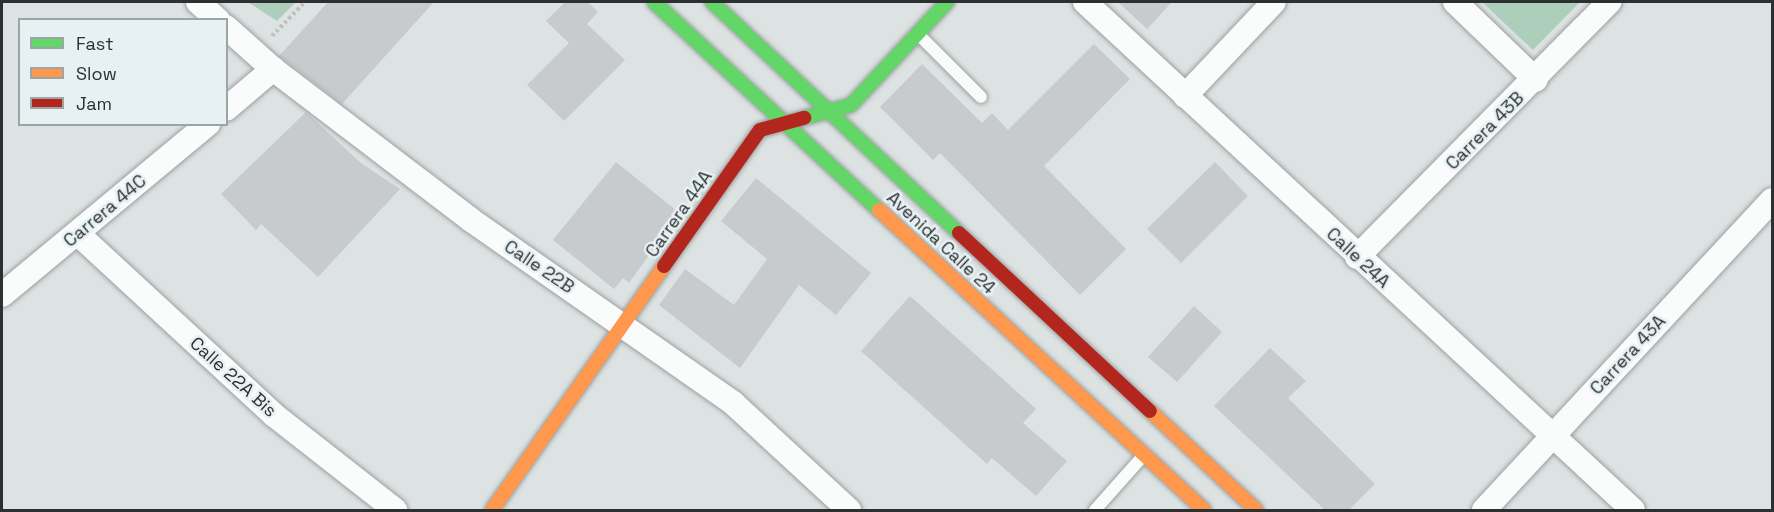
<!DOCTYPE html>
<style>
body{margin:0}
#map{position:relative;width:1774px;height:512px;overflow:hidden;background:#dde2e2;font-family:"Space Grotesk",sans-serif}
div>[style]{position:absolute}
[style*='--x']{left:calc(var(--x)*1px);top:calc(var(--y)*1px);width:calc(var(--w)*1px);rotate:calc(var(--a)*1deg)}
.green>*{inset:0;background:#adceba}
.building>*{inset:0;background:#c8cbcd}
.path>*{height:4px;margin-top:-2px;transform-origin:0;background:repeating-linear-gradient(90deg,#bec0c1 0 3px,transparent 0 6px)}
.roads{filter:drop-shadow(0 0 2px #9ca0a1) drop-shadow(0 0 2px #9ca0a1)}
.lane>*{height:12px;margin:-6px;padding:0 6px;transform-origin:6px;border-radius:6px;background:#fafbfb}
.street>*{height:24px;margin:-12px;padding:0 12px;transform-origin:12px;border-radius:12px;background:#fafbfb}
.fast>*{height:14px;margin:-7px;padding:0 7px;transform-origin:7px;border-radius:7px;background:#63d668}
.slow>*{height:14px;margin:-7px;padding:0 7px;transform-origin:7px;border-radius:7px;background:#ff974d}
.jam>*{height:14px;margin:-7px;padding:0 7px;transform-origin:7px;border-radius:7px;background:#b3261e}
span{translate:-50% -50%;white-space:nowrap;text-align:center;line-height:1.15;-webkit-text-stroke:5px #e7f1f3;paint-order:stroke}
.street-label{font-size:18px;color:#2c3031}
.frame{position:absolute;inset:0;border:3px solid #2c3031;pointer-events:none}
.legend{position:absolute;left:18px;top:18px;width:210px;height:108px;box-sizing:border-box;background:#e7f1f3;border:2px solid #9ca4a5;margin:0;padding:8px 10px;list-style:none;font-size:18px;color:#2c3031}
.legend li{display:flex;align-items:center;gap:12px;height:30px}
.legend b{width:30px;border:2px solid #9ca4a5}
</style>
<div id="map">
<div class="green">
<i style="clip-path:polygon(248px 2px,296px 2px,277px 21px)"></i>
<i style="clip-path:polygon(1482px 2px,1580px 2px,1533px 50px)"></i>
</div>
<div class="building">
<i style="clip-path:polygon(328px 2px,434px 2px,342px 104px,279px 56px)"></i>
<i style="clip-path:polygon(565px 2px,588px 2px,598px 12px,587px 24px,625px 60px,564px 121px,527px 85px,569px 43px,546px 21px)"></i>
<i style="clip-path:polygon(1118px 2px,1172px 2px,1147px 29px)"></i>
<i style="clip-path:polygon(1094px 44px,1130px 79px,1044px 166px,1126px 249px,1080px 295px,940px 153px,933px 160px,880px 107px,922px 64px,982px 123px,992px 113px,1008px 130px)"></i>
<i style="clip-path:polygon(306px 112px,361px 163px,400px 189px,318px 277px,261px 224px,256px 230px,221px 194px)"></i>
<i style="clip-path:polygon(616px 162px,677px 211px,651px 244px,655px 247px,629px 283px,623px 278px,614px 289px,553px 240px)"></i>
<i style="clip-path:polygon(1215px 162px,1248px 196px,1181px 263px,1147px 229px)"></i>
<i style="clip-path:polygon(756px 178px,871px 273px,836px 315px,799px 285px,740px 368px,659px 305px,685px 269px,734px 305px,767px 259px,721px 221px)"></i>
<i style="clip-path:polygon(910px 296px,1036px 409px,1023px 423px,1067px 461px,1036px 496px,992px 458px,987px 464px,861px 351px)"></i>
<i style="clip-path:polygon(1194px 306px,1222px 332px,1177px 382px,1148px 357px)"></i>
<i style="clip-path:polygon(1270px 348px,1306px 381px,1288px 398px,1375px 484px,1349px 510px,1325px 510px,1214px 406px)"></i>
</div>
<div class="path">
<i style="--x:272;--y:36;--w:47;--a:-45.9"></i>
</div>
<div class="roads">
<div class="lane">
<i style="--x:918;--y:34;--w:89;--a:45"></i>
<i style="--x:1095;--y:510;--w:72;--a:-48.4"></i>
</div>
<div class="street">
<i style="--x:198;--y:2;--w:27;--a:42"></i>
<i style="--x:1085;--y:2;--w:747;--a:42.83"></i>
<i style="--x:1455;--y:2;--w:112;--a:43.9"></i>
<i style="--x:226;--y:27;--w:63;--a:41.8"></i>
<i style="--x:273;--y:69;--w:249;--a:37.3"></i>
<i style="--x:471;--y:220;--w:320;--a:34.9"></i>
<i style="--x:733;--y:403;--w:158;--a:42.7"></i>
<i style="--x:1185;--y:96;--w:129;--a:-46.6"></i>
<i style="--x:226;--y:109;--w:62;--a:-40.4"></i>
<i style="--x:78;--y:234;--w:267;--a:42.7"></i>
<i style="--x:274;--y:415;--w:154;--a:38.1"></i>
<i style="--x:1357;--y:257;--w:359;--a:-45.3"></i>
<i style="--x:2;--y:295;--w:268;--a:-39.7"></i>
<i style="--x:1484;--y:510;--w:423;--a:-47.1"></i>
</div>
<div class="fast">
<i style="--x:654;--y:2;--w:306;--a:42.8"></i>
<i style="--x:712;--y:2;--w:338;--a:43.1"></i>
<i style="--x:804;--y:118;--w:49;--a:-15.5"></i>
<i style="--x:851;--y:105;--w:141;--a:-47"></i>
</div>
<div class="slow">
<i style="--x:879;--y:210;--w:442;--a:42.7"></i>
<i style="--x:1150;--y:411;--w:145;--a:43"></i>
<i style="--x:492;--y:510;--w:299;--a:-54.8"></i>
</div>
<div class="jam">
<i style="--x:959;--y:233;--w:261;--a:43"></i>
<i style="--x:664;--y:266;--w:166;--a:-54.8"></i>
<i style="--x:760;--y:130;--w:46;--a:-15.3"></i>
</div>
</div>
<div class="street-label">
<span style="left:1485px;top:131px;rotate:-45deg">Carrera 43B</span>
<span style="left:105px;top:211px;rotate:-40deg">Carrera 44C</span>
<span style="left:679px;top:214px;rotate:-55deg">Carrera 44A</span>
<span style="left:941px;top:243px;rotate:43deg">Avenida Calle 24</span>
<span style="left:1358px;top:258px;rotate:43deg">Calle 24A</span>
<span style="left:539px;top:267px;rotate:34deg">Calle 22B</span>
<span style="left:1628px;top:355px;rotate:-47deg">Carrera 43A</span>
<span style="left:233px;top:377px;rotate:42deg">Calle 22A Bis</span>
</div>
<div class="frame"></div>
<ul class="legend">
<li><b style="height:8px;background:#63d668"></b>Fast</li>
<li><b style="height:8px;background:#ff974d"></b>Slow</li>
<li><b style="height:8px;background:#b3261e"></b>Jam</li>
</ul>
</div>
